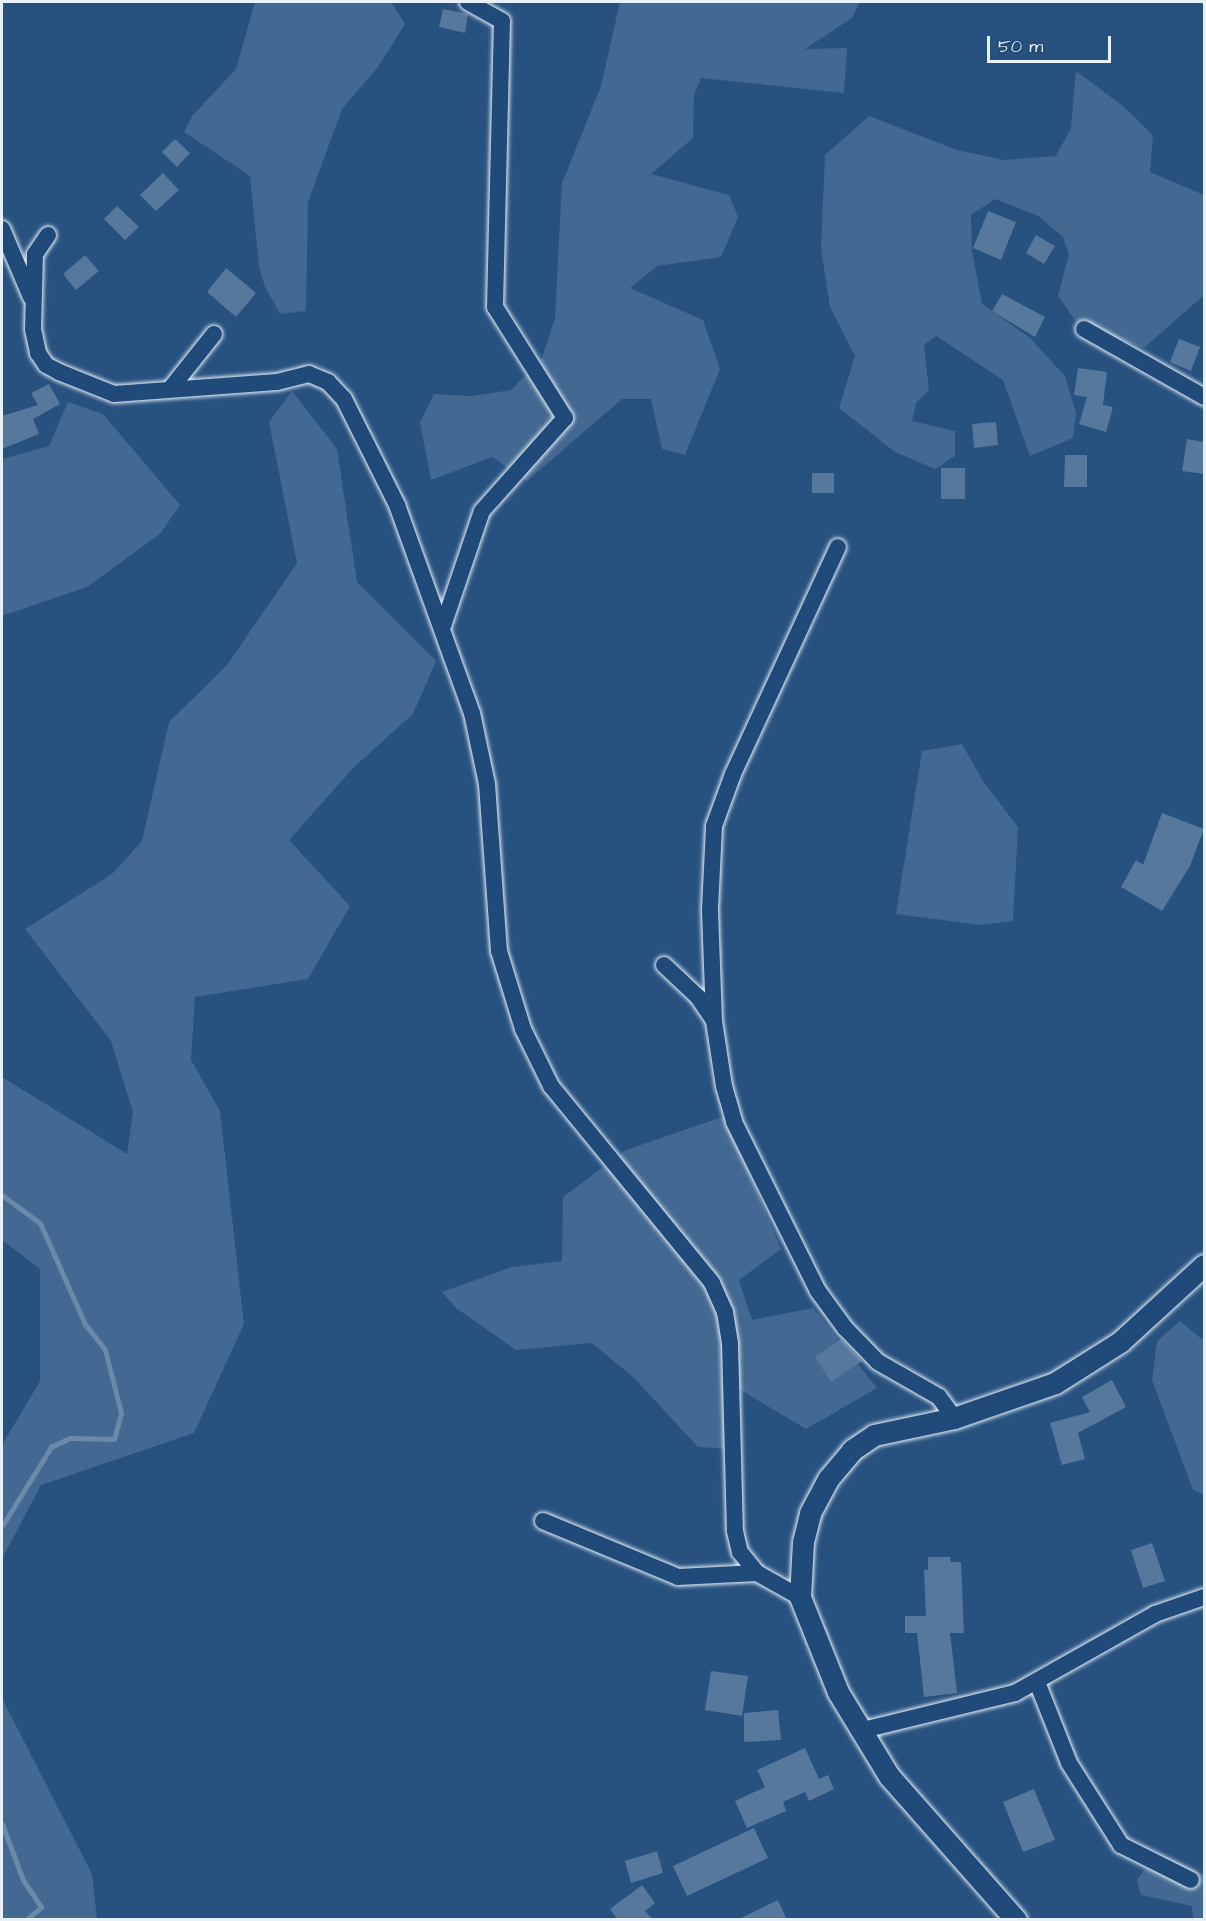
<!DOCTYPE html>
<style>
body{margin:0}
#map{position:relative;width:1206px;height:1921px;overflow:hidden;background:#27517f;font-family:"Architects Daughter",sans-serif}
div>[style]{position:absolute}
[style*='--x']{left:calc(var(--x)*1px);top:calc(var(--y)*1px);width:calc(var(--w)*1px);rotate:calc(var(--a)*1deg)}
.green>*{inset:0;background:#436891}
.stream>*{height:5px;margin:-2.5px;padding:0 2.5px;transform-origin:2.5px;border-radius:2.5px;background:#6b8aaa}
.building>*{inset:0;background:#57789d}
.roads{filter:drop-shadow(0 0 2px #e8f1f8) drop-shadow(0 0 2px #e8f1f8)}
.minor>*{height:16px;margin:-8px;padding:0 8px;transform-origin:8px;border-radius:8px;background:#1f4a7a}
.major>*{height:21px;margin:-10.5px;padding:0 10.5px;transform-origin:10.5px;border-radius:10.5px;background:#1f4a7a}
span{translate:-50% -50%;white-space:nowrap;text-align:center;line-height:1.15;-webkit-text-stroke:5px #1f4a7a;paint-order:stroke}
.frame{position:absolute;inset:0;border:3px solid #e8f1f8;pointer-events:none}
.scale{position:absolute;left:987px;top:36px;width:124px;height:27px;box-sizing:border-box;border:3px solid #e8f1f8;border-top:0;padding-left:8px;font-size:18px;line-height:21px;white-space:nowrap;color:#e8f1f8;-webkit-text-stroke:4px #1f4a7a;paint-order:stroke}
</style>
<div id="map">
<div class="green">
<i style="clip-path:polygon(255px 2px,391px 2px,405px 24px,378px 67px,342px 109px,308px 202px,306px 311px,280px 314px,265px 287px,259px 267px,250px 176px,184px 132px,193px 115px,236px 69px)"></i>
<i style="clip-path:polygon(620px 2px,860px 2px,852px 18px,805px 49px,847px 48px,844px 93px,701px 78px,694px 96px,693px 138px,651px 174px,729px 195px,738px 217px,721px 257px,657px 266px,630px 288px,703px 320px,720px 369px,685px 455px,662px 449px,651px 399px,622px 399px,527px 481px,492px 457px,431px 480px,420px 422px,434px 394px,471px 396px,511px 390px,542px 358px,555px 318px,562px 183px,601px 86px)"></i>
<i style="clip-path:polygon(1076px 71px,1123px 106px,1153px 135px,1150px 172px,1204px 195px,1204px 295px,1144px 348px,1077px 323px,1058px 296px,1069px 254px,1063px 237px,1038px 216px,995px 199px,971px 215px,972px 250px,982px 304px,1030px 338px,1065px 376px,1076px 413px,1073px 438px,1030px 456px,1003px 380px,936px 336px,924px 345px,929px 390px,916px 403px,912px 421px,955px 431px,955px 456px,935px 469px,895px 452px,839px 408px,855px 356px,830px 307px,821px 249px,825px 155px,869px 116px,957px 150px,1004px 160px,1056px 156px,1071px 128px)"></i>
<i style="clip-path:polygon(292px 391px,337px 449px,357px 582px,436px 661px,413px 714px,354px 767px,289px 840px,350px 906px,308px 979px,195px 997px,191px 1060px,220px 1111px,244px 1324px,194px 1433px,41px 1485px,2px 1559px,2px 1445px,40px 1381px,40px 1269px,2px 1240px,2px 1077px,127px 1154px,133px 1112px,111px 1041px,25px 929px,112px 874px,142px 841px,169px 722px,227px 665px,297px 563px,269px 422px)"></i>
<i style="clip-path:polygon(68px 402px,103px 414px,180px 505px,160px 534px,87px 587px,2px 616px,2px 459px,49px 446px)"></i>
<i style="clip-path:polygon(962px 744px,983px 781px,1018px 827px,1013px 921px,981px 925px,896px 914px,922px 751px)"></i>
<i style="clip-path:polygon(725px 1116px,781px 1249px,739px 1280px,752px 1320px,813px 1308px,877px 1388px,806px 1429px,724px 1380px,727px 1449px,698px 1447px,634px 1378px,592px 1343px,516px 1350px,456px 1308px,442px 1292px,512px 1267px,562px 1261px,563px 1197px,626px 1150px)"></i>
<i style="clip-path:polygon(1180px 1321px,1204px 1341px,1204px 1495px,1193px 1490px,1152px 1380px,1157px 1341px)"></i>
<i style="clip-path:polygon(2px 1698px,92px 1874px,97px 1919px,2px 1919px)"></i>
<i style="clip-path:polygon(1167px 1857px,1204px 1875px,1204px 1919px,1193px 1919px,1192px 1906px,1141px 1895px,1137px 1880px,1144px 1870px)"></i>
</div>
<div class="stream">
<i style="--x:2;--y:1195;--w:47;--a:36.4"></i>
<i style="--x:40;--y:1223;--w:111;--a:66"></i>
<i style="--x:85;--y:1324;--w:33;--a:52"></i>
<i style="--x:105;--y:1350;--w:65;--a:75.7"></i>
<i style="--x:121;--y:1413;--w:27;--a:105"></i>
<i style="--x:114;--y:1439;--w:44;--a:-178.7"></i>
<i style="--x:70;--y:1438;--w:21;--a:155"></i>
<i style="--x:51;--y:1447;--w:93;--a:121.8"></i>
<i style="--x:2;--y:1824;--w:60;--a:69.4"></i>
<i style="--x:23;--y:1880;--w:32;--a:56"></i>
<i style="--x:41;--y:1907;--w:20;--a:139"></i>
</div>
<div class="building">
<i style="clip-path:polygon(443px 9px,468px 14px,465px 33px,439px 27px)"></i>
<i style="clip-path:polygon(175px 139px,190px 153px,177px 167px,162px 152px)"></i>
<i style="clip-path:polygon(163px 173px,179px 190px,156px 211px,140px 195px)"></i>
<i style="clip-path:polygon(117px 206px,139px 227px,125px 240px,104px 219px)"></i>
<i style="clip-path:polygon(988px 211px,1016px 222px,1001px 260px,973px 248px)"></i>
<i style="clip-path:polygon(1036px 235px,1055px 246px,1044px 264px,1026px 253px)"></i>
<i style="clip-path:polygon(85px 255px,99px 271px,76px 290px,63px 274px)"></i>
<i style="clip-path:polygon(226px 268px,256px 293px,236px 317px,207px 292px)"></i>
<i style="clip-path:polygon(1002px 294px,1045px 317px,1035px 337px,992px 311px)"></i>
<i style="clip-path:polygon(1179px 339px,1200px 347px,1191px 371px,1170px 362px)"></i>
<i style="clip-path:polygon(1078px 368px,1107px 372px,1103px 405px,1113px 407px,1106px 432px,1079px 424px,1087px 397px,1074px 395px)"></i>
<i style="clip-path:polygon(49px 384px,60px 404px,33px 419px,39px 434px,2px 449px,2px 416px,38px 405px,31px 393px)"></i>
<i style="clip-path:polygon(996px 422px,998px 445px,974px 448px,972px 424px)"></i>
<i style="clip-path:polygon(1187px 439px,1204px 442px,1204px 474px,1182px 471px)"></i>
<i style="clip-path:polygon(1065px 455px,1087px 455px,1087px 487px,1064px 487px)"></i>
<i style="clip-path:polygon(941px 468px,965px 468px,965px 499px,941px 499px)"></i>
<i style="clip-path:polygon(812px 473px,834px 473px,834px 493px,812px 493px)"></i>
<i style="clip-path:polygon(1162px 813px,1204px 829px,1190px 866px,1162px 911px,1121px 887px,1136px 860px,1143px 865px)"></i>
<i style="clip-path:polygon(841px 1339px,862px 1361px,831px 1382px,815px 1357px)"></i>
<i style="clip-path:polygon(1112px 1380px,1126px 1407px,1078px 1433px,1085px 1459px,1062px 1465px,1050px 1423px,1090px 1412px,1082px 1397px)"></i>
<i style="clip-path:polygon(1152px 1543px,1165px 1581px,1143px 1588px,1131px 1550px)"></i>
<i style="clip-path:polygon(928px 1557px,950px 1557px,951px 1562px,961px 1562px,964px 1633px,950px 1633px,957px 1693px,924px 1697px,917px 1633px,905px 1633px,905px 1616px,926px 1616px,924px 1570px,928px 1570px)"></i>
<i style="clip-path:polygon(711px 1671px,748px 1676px,742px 1716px,705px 1710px)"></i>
<i style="clip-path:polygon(778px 1710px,781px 1740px,744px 1742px,744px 1713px)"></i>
<i style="clip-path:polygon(805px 1748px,819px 1779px,828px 1775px,834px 1789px,809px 1801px,805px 1792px,783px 1802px,786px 1811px,747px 1828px,735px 1801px,765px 1787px,757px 1770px)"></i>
<i style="clip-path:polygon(1034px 1789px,1055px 1840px,1023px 1852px,1003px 1802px)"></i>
<i style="clip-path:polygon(754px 1828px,768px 1858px,687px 1896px,673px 1866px)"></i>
<i style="clip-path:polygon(657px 1851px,663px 1873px,631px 1883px,625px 1861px)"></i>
<i style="clip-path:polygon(642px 1885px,655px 1903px,645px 1911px,653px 1920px,618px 1920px,610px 1909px)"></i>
<i style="clip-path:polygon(778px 1900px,787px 1920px,737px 1920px)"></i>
</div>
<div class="roads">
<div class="minor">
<i style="--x:2;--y:229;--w:74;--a:66.9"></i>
<i style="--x:48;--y:235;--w:23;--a:124"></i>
<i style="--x:35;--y:254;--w:75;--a:91.5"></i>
<i style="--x:33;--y:329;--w:25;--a:78"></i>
<i style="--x:38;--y:353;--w:14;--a:56"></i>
<i style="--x:46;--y:365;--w:15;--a:28"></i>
<i style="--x:59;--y:372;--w:59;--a:21.8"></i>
<i style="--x:114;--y:394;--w:163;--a:-4.2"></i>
<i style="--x:277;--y:382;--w:33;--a:-14"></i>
<i style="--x:309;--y:374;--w:21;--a:23"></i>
<i style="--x:328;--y:382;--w:23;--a:47"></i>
<i style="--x:344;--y:399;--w:119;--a:63.4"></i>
<i style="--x:397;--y:505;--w:221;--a:70.2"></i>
<i style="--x:472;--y:713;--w:73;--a:78.1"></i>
<i style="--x:487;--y:784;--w:167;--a:85.9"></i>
<i style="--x:499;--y:951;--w:82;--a:72.9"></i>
<i style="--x:523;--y:1029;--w:64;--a:63.8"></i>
<i style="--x:551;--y:1086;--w:254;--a:50.7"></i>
<i style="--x:712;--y:1283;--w:32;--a:66"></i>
<i style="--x:725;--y:1312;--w:31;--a:81"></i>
<i style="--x:730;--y:1343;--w:188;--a:88.5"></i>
<i style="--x:735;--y:1531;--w:22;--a:77"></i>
<i style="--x:740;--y:1552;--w:27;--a:51"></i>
<i style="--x:757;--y:1573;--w:49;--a:29.2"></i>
<i style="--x:1084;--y:329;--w:138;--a:29.5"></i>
<i style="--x:171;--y:388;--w:69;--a:-51.5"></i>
<i style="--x:443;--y:626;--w:121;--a:-71.3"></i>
<i style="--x:482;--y:511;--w:125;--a:-48.3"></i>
<i style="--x:565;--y:418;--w:131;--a:-122.2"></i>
<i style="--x:495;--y:307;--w:286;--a:-88.6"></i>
<i style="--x:502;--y:21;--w:39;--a:-151"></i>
<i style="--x:664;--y:965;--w:47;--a:43.3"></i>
<i style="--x:698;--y:997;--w:29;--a:56"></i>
<i style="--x:714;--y:1021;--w:66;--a:81.3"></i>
<i style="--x:724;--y:1086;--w:37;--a:74"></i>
<i style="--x:734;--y:1122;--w:189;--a:63.6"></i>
<i style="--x:818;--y:1291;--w:46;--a:53.9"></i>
<i style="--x:845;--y:1328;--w:47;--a:45.9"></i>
<i style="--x:878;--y:1362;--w:70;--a:29.8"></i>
<i style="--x:939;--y:1397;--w:26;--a:54"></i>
<i style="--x:714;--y:1020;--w:111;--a:-92.1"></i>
<i style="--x:710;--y:909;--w:83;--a:-87.2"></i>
<i style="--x:714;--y:826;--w:55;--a:-69.9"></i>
<i style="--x:733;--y:774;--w:250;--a:-65.2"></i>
<i style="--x:543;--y:1521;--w:146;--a:22.5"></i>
<i style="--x:678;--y:1577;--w:79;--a:-2.9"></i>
<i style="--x:1037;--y:1682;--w:87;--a:68.4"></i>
<i style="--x:1069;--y:1763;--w:97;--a:57.6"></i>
<i style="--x:1121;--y:1845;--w:78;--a:26.6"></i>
<i style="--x:859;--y:1731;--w:161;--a:-13.7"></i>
<i style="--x:1015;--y:1693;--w:161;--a:-29.4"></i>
<i style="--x:1155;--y:1614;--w:52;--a:-19.1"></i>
</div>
<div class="major">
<i style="--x:1016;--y:1920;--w:192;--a:-131.4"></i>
<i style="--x:889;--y:1776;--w:98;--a:-121.3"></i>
<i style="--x:838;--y:1692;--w:102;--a:-111.8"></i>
<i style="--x:800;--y:1597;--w:55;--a:-86.9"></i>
<i style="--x:803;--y:1542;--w:30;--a:-76"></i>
<i style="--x:810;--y:1513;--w:38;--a:-62"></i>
<i style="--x:828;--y:1479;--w:38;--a:-50"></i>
<i style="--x:852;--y:1450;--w:27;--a:-34"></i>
<i style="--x:874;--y:1435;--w:82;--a:-12"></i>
<i style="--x:954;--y:1418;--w:107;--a:-19.1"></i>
<i style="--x:1055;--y:1383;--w:77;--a:-32.2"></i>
<i style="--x:1120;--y:1342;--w:114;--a:-42.5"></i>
</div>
</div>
<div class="frame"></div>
<div class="scale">50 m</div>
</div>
